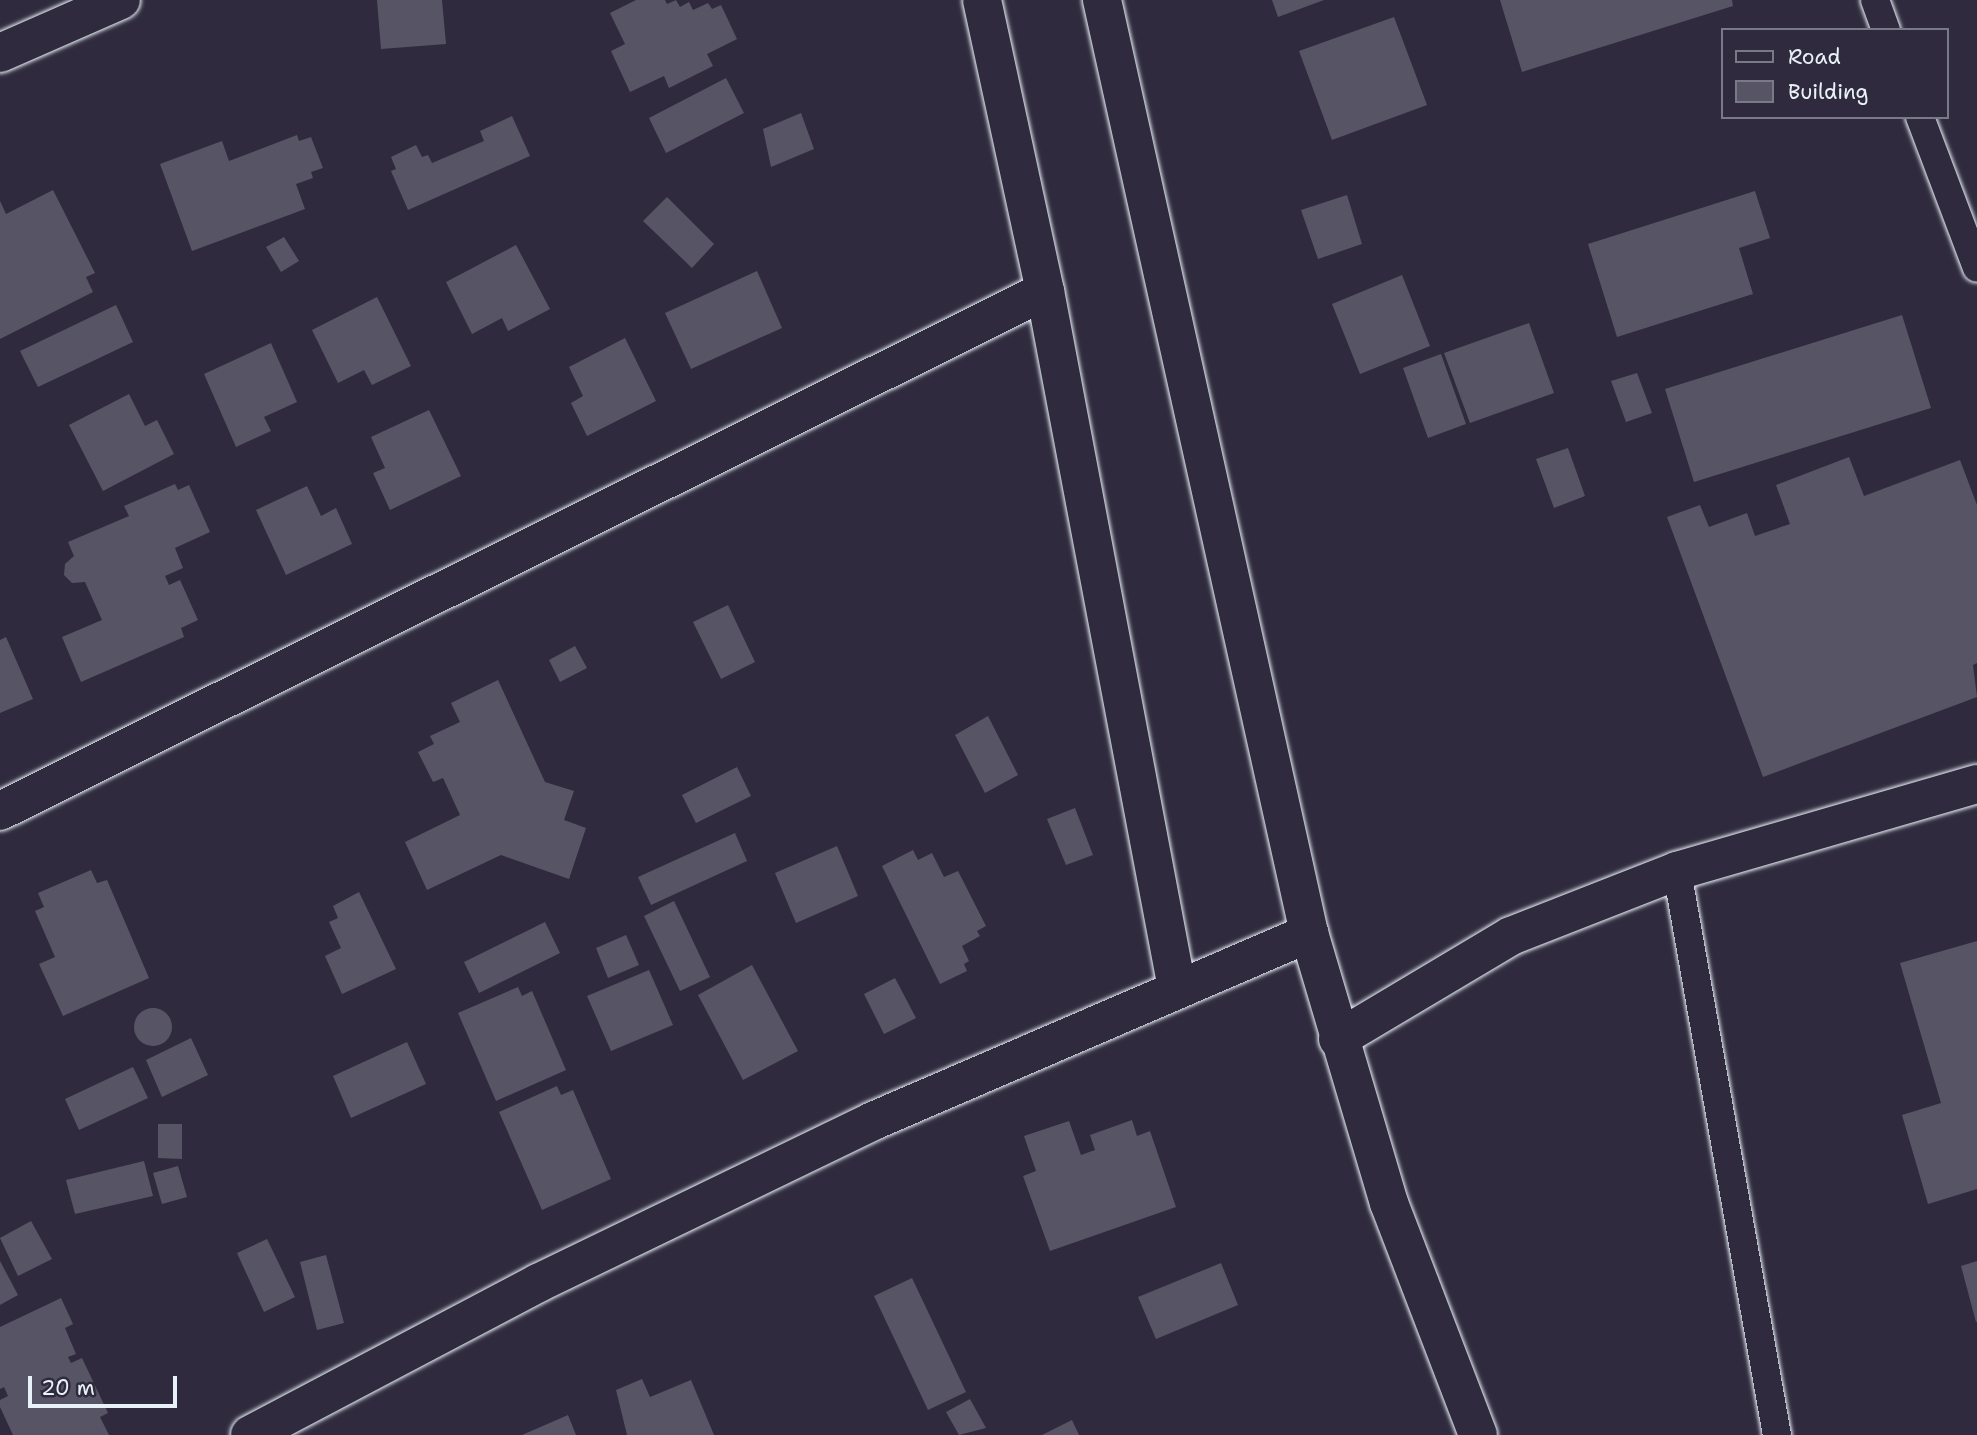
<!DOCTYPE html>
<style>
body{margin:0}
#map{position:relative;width:1977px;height:1435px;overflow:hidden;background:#2f2a3d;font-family:"Shantell Sans",sans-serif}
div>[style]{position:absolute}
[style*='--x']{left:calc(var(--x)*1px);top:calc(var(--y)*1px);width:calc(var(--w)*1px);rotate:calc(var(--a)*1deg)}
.building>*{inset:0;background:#575565}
.round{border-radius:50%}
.roads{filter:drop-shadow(0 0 2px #e8f1f8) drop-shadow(0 0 2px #e8f1f8)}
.lane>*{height:28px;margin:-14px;padding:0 14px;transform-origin:14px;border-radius:14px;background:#2f2a3d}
.street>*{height:38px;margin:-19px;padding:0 19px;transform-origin:19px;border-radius:19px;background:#2f2a3d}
span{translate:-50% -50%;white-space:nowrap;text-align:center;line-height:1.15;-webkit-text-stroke:5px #2f2a3d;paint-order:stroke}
.legend{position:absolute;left:1721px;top:28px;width:228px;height:91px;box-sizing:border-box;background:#2f2a3d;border:2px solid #797a88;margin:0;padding:9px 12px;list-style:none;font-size:21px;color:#e8f1f8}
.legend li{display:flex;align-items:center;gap:14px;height:35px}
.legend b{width:35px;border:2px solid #797a88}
.scale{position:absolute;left:28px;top:1376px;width:149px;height:32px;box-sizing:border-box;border:4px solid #e8f1f8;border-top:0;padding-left:9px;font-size:21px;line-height:24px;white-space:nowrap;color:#e8f1f8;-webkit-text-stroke:5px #2f2a3d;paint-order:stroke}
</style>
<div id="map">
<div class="building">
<i style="clip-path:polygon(377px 0,442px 0,446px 44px,381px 49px)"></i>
<i style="clip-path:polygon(636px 0,665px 0,667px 4px,676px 0,680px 7px,689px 2px,693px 10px,708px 3px,712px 9px,721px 5px,737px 39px,707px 54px,713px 66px,669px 88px,664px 76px,630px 92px,611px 51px,625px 44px,610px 13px)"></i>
<i style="clip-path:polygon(1272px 0,1324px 0,1278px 17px)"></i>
<i style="clip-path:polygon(1500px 0,1732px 0,1733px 6px,1522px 72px)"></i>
<i style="clip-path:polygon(1394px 17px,1427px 105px,1332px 140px,1299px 51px)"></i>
<i style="clip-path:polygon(726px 78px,744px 113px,666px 153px,649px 118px)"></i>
<i style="clip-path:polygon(801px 113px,814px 149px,771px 167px,763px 129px)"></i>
<i style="clip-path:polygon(512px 116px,530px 156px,408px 210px,391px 171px,396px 169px,391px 157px,416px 145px,422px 157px,428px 155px,432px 163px,484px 141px,480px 131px)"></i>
<i style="clip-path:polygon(297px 135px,299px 141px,311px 137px,323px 168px,311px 172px,313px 178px,296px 184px,305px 209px,192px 251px,160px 164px,222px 141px,229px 161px)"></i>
<i style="clip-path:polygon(53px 190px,95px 273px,86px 277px,93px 292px,0 339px,0 201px,6px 214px)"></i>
<i style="clip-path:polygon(1755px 191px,1770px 238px,1739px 248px,1753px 294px,1617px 337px,1588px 244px)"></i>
<i style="clip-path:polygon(1347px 195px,1362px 244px,1318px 259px,1301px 210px)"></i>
<i style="clip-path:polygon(667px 197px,714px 244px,692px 268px,643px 221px)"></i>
<i style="clip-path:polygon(284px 237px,299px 261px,281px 272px,266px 247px)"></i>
<i style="clip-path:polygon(516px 245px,550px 309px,508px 331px,502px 318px,472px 334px,446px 282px)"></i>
<i style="clip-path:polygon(757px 271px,782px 328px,691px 369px,665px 313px)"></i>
<i style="clip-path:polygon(1402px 275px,1430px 346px,1360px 374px,1332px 304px)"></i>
<i style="clip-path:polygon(377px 297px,411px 366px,372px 385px,364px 370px,338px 383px,312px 330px)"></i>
<i style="clip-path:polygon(116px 305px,133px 342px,38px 387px,20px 351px)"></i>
<i style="clip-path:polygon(1902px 315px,1931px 408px,1694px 482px,1665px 389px)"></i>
<i style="clip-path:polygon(1529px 323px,1554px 393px,1470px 423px,1444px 353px)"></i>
<i style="clip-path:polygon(625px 338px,656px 401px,587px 436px,571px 403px,583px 396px,569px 367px)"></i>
<i style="clip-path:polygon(271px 343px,297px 402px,264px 417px,271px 431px,236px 447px,204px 374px)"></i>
<i style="clip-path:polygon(1441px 354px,1466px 424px,1428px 438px,1403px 368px)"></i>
<i style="clip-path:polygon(1637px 373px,1652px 413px,1626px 422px,1611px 381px)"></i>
<i style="clip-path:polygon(129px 394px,145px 426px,157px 420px,174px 454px,103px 491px,69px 425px)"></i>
<i style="clip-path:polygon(429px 410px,461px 476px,390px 510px,373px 473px,385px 468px,371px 437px)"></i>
<i style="clip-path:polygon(1568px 448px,1585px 496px,1554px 508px,1536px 459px)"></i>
<i style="clip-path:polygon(1849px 457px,1864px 496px,1960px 460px,1977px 505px,1977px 663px,1973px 665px,1977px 697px,1763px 777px,1667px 517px,1700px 505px,1709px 527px,1747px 513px,1755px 536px,1790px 524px,1776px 485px)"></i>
<i style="clip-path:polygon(175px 484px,178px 490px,189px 485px,210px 532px,175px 548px,183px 568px,165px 576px,169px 585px,180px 580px,198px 620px,181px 628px,184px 637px,81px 682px,62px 637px,102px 620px,85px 582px,72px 583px,64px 575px,65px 564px,74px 556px,68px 542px,129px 516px,124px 506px)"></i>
<i style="clip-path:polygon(307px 486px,321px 516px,336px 508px,352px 544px,286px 575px,256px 510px)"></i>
<i style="clip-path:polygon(728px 605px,755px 662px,721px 679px,693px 622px)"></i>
<i style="clip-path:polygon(6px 637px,33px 699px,0 713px,0 640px)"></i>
<i style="clip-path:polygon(575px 646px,587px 668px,560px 682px,549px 660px)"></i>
<i style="clip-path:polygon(498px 680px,545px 782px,574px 791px,564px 820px,586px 828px,569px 879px,501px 855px,427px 890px,405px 842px,460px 815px,443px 778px,433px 782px,418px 752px,434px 744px,430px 736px,460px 722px,451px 703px)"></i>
<i style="clip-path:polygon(988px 716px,1018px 775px,985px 793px,955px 735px)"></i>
<i style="clip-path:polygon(737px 767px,751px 796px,696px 823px,682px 795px)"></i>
<i style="clip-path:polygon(1075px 808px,1093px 855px,1066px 865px,1047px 819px)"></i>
<i style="clip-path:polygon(735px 833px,747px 861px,651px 905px,638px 877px)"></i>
<i style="clip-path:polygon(837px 846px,858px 896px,796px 923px,775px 873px)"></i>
<i style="clip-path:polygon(913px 850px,918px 860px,932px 853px,944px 877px,958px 871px,986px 926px,977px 931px,980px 936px,962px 946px,969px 961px,964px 964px,967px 971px,940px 984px,882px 866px)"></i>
<i style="clip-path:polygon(91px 870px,97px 883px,107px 880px,149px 978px,63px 1016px,39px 964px,55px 957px,35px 911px,44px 907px,38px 893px)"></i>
<i style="clip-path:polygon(359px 892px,396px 969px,342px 994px,325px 956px,341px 948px,329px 922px,338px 918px,333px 906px)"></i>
<i style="clip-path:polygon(674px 901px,710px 977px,680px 991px,644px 916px)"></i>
<i style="clip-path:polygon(545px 922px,560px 953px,479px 993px,464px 962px)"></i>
<i style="clip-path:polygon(626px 935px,639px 965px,608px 978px,596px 948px)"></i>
<i style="clip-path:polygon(1977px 941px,1977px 1189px,1928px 1204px,1902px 1115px,1941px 1103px,1900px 963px)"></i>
<i style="clip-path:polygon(752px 965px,798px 1051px,743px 1080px,698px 995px)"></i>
<i style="clip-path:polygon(649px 970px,673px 1025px,611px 1051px,587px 996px)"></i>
<i style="clip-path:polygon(895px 978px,916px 1018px,884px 1034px,864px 994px)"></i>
<i style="clip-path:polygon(518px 987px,522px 996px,532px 991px,566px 1070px,496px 1101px,458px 1013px)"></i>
<i class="round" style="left:134px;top:1008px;width:38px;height:38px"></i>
<i style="clip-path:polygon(191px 1038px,208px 1075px,162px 1097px,146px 1060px)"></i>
<i style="clip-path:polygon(407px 1042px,426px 1084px,351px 1118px,333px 1076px)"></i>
<i style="clip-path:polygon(133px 1067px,148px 1098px,79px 1130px,65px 1099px)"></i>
<i style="clip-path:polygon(557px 1086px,561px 1095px,573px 1090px,611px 1179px,542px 1210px,499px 1112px)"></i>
<i style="clip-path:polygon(1132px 1120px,1137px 1136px,1150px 1131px,1176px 1207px,1050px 1251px,1023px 1176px,1036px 1171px,1024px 1136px,1069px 1121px,1081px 1155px,1095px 1150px,1090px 1135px)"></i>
<i style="clip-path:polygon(158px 1124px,182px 1124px,182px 1159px,158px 1158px)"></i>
<i style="clip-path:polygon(144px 1161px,153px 1196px,75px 1214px,66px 1180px)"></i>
<i style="clip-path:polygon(178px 1166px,187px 1197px,162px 1204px,153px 1173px)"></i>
<i style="clip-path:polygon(31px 1221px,52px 1259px,18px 1276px,0 1238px)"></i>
<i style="clip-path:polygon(267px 1239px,295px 1297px,264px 1312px,237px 1253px)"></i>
<i style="clip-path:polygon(326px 1255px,344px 1323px,317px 1330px,300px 1262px)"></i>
<i style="clip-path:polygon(0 1261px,18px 1295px,0 1305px)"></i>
<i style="clip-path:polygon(1977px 1261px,1977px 1322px,1976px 1322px,1961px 1266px)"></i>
<i style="clip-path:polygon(1221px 1263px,1238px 1305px,1156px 1339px,1138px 1297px)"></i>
<i style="clip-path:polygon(912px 1278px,966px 1392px,928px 1410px,874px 1296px)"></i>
<i style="clip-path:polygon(61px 1298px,73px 1324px,65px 1328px,76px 1354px,68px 1357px,71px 1363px,82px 1358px,108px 1413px,100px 1417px,109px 1435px,13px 1435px,0 1407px,0 1400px,8px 1396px,4px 1387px,0 1389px,0 1327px)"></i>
<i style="clip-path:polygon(642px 1379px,650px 1397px,691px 1380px,714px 1435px,627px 1435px,616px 1390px)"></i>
<i style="clip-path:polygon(970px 1399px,986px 1428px,959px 1435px,946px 1412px)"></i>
<i style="clip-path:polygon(568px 1415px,576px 1435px,522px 1435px)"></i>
<i style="clip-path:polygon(1072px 1420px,1079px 1435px,1042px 1435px)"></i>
</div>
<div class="roads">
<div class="lane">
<i style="--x:1875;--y:0;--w:32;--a:70"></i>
<i style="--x:1920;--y:117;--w:161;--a:69.3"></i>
<i style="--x:1677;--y:871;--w:573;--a:79.95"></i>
</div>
<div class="street">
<i style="--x:982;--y:0;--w:298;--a:77.8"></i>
<i style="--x:1045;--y:291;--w:709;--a:79.28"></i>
<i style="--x:1102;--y:0;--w:956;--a:77.49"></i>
<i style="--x:1309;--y:933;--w:282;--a:73.5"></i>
<i style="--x:1389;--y:1203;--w:248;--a:69"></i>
<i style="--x:0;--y:53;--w:132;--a:-23.7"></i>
<i style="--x:0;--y:811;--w:1167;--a:-26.46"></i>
<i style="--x:1338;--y:1039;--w:201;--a:-30.8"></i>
<i style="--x:1511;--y:936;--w:178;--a:-21.4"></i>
<i style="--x:1677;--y:871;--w:312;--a:-16.2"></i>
<i style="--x:250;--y:1435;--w:326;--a:-27.8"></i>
<i style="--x:538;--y:1283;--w:372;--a:-25.8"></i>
<i style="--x:873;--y:1121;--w:475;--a:-23.3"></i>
</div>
</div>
<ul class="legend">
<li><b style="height:9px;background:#2f2a3d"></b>Road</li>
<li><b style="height:19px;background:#575565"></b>Building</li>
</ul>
<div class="scale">20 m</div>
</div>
